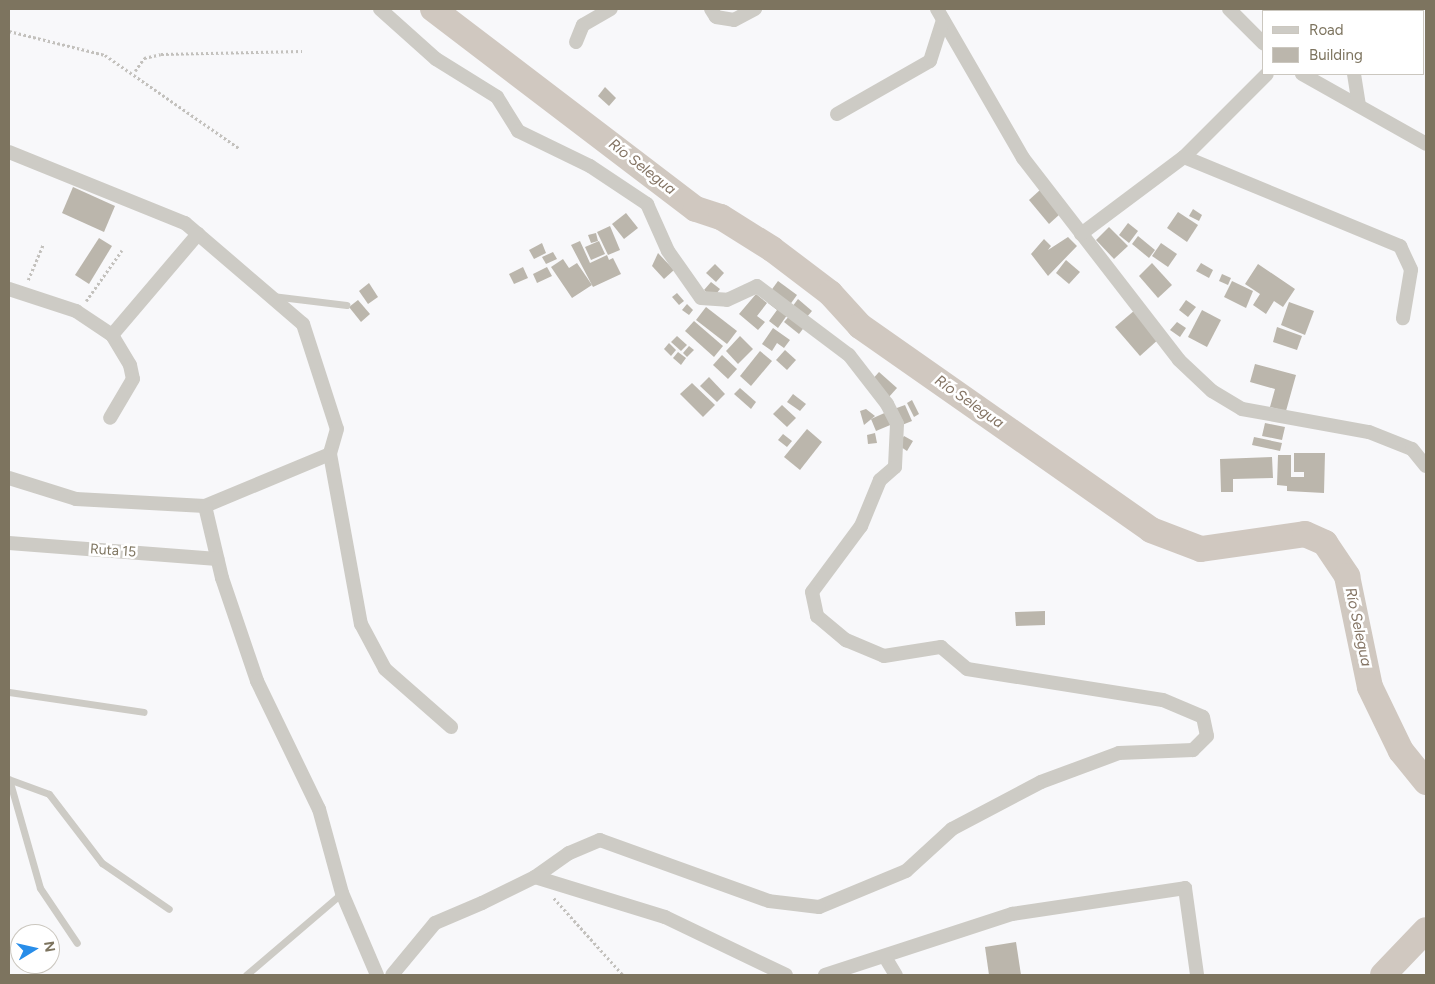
<!DOCTYPE html>
<meta charset="utf-8">
<style>
body{margin:0}
#map{position:relative;width:1435px;height:984px;overflow:hidden;background:#f8f8fa;font-family:Figtree,sans-serif}
div>[style]{position:absolute}
[style*='--x']{left:calc(var(--x)*1px);top:calc(var(--y)*1px);width:calc(var(--w)*1px);rotate:calc(var(--a)*1deg)}
.river>*{height:26px;margin:-13px;padding:0 13px;transform-origin:13px;border-radius:13px;background:#d0c8c0}
.building>*{inset:0;background:#bbb6ac}
.path>*{height:2.5px;margin-top:-1.25px;transform-origin:0;background:repeating-linear-gradient(90deg,#c3c1bd 0 2.5px,transparent 0 5px)}
.lane>*{height:7px;margin:-3.5px;padding:0 3.5px;transform-origin:3.5px;border-radius:3.5px;background:#cdcbc5}
.street>*{height:14px;margin:-7px;padding:0 7px;transform-origin:7px;border-radius:7px;background:#cdcbc5}
span{translate:-50% -50%;white-space:nowrap;text-align:center;line-height:1.15;-webkit-text-stroke:5px #fff;paint-order:stroke}
.street-label{font-size:14px;color:#7d745f}
.water-label{font-size:15px;color:#847464;font-style:italic}
.frame{position:absolute;inset:0;border:10px solid #7d745f;pointer-events:none}
.legend{position:absolute;left:1262px;top:10px;width:162px;height:65px;box-sizing:border-box;background:#fff;border:1px solid #cbc7bf;margin:0;padding:6px 9px;list-style:none;font-size:15px;color:#7d745f}
.legend li{display:flex;align-items:center;gap:10px;height:25px}
.legend b{width:25px;border:1px solid #cbc7bf}
.north{position:absolute;left:10px;top:924px;width:50px;height:50px;box-sizing:border-box;background:#fff;border:1px solid #cbc7bf;border-radius:50%;rotate:81deg;font-size:14px;font-weight:700;line-height:20px;text-align:center;color:#7d745f}
.north::after{content:'';display:block;margin:auto;width:18px;height:22px;background:#288de9;clip-path:polygon(50% 0,100% 100%,50% 72%,0 100%)}
</style>
<div id="map">
<div class="river">
<i style="--x:433;--y:9;--w:330;--a:37.3"></i>
<i style="--x:696;--y:209;--w:26;--a:18"></i>
<i style="--x:721;--y:217;--w:60;--a:32.1"></i>
<i style="--x:772;--y:249;--w:73;--a:37.2"></i>
<i style="--x:830;--y:293;--w:45;--a:47.7"></i>
<i style="--x:860;--y:326;--w:355;--a:35"></i>
<i style="--x:1151;--y:530;--w:53;--a:20.8"></i>
<i style="--x:1201;--y:549;--w:105;--a:-8.2"></i>
<i style="--x:1305;--y:534;--w:22;--a:24"></i>
<i style="--x:1325;--y:543;--w:40;--a:56"></i>
<i style="--x:1347;--y:576;--w:113;--a:78.3"></i>
<i style="--x:1370;--y:687;--w:71;--a:64.2"></i>
<i style="--x:1401;--y:751;--w:40;--a:51"></i>
<i style="--x:1383;--y:975;--w:62;--a:-46.3"></i>
</div>
<div class="building">
<i style="clip-path:polygon(605px 87px,616px 98px,609px 106px,598px 96px)"></i>
<i style="clip-path:polygon(73px 187px,115px 206px,104px 232px,62px 213px)"></i>
<i style="clip-path:polygon(1040px 190px,1060px 214px,1049px 224px,1029px 200px)"></i>
<i style="clip-path:polygon(1193px 209px,1202px 215px,1199px 221px,1189px 216px)"></i>
<i style="clip-path:polygon(1178px 212px,1198px 225px,1187px 242px,1167px 228px)"></i>
<i style="clip-path:polygon(626px 213px,638px 228px,624px 239px,612px 224px)"></i>
<i style="clip-path:polygon(1128px 223px,1138px 231px,1129px 243px,1119px 235px)"></i>
<i style="clip-path:polygon(610px 226px,620px 250px,608px 255px,597px 232px)"></i>
<i style="clip-path:polygon(1109px 227px,1128px 246px,1114px 259px,1096px 240px)"></i>
<i style="clip-path:polygon(596px 233px,598px 241px,591px 243px,588px 235px)"></i>
<i style="clip-path:polygon(1138px 236px,1155px 250px,1149px 258px,1132px 244px)"></i>
<i style="clip-path:polygon(1068px 237px,1077px 246px,1048px 276px,1031px 254px,1044px 239px,1051px 246px,1048px 250px)"></i>
<i style="clip-path:polygon(99px 238px,112px 246px,89px 284px,75px 275px)"></i>
<i style="clip-path:polygon(580px 241px,590px 263px,607px 255px,609px 260px,613px 258px,621px 274px,593px 287px,571px 245px)"></i>
<i style="clip-path:polygon(599px 241px,605px 254px,591px 260px,585px 247px)"></i>
<i style="clip-path:polygon(542px 243px,546px 253px,534px 259px,529px 250px)"></i>
<i style="clip-path:polygon(1161px 243px,1177px 254px,1168px 267px,1152px 256px)"></i>
<i style="clip-path:polygon(553px 252px,557px 259px,546px 264px,542px 257px)"></i>
<i style="clip-path:polygon(658px 253px,674px 270px,664px 279px,652px 266px)"></i>
<i style="clip-path:polygon(563px 259px,569px 268px,577px 263px,592px 285px,572px 298px,551px 267px)"></i>
<i style="clip-path:polygon(1066px 260px,1080px 272px,1069px 284px,1056px 273px)"></i>
<i style="clip-path:polygon(1152px 263px,1172px 285px,1158px 298px,1139px 276px)"></i>
<i style="clip-path:polygon(1201px 263px,1213px 270px,1209px 278px,1196px 271px)"></i>
<i style="clip-path:polygon(715px 264px,724px 273px,716px 282px,706px 273px)"></i>
<i style="clip-path:polygon(1258px 264px,1295px 289px,1283px 307px,1274px 301px,1266px 314px,1253px 305px,1260px 294px,1245px 284px)"></i>
<i style="clip-path:polygon(523px 267px,528px 278px,514px 284px,509px 274px)"></i>
<i style="clip-path:polygon(547px 267px,552px 276px,537px 283px,533px 274px)"></i>
<i style="clip-path:polygon(1222px 274px,1231px 278px,1228px 285px,1219px 281px)"></i>
<i style="clip-path:polygon(778px 281px,797px 295px,789px 306px,770px 292px)"></i>
<i style="clip-path:polygon(1232px 281px,1253px 291px,1246px 308px,1224px 297px)"></i>
<i style="clip-path:polygon(711px 282px,720px 289px,713px 298px,704px 290px)"></i>
<i style="clip-path:polygon(369px 283px,378px 297px,368px 304px,359px 291px)"></i>
<i style="clip-path:polygon(677px 293px,684px 301px,679px 305px,672px 297px)"></i>
<i style="clip-path:polygon(756px 294px,767px 303px,757px 316px,765px 322px,758px 330px,739px 314px)"></i>
<i style="clip-path:polygon(771px 297px,790px 311px,778px 328px,769px 321px,777px 310px,768px 303px)"></i>
<i style="clip-path:polygon(798px 299px,812px 311px,806px 318px,792px 307px)"></i>
<i style="clip-path:polygon(358px 300px,370px 314px,361px 322px,349px 307px)"></i>
<i style="clip-path:polygon(1186px 300px,1196px 307px,1188px 317px,1179px 310px)"></i>
<i style="clip-path:polygon(1289px 302px,1314px 311px,1305px 335px,1281px 325px)"></i>
<i style="clip-path:polygon(687px 304px,693px 310px,689px 315px,682px 310px)"></i>
<i style="clip-path:polygon(706px 307px,737px 331px,727px 344px,696px 320px)"></i>
<i style="clip-path:polygon(1135px 310px,1160px 338px,1140px 356px,1115px 327px)"></i>
<i style="clip-path:polygon(1202px 310px,1221px 320px,1207px 347px,1188px 337px)"></i>
<i style="clip-path:polygon(791px 314px,806px 325px,799px 334px,784px 322px)"></i>
<i style="clip-path:polygon(694px 321px,723px 346px,714px 357px,685px 331px)"></i>
<i style="clip-path:polygon(1177px 322px,1186px 328px,1180px 337px,1170px 330px)"></i>
<i style="clip-path:polygon(1277px 327px,1302px 336px,1297px 350px,1273px 342px)"></i>
<i style="clip-path:polygon(773px 328px,790px 340px,784px 348px,777px 343px,772px 351px,762px 344px)"></i>
<i style="clip-path:polygon(677px 336px,687px 345px,681px 351px,671px 342px)"></i>
<i style="clip-path:polygon(740px 336px,753px 349px,738px 364px,726px 351px)"></i>
<i style="clip-path:polygon(669px 343px,676px 350px,671px 356px,664px 349px)"></i>
<i style="clip-path:polygon(689px 346px,694px 350px,687px 357px,683px 353px)"></i>
<i style="clip-path:polygon(785px 350px,796px 360px,787px 370px,776px 360px)"></i>
<i style="clip-path:polygon(760px 351px,772px 361px,751px 386px,740px 376px)"></i>
<i style="clip-path:polygon(678px 352px,686px 358px,681px 365px,673px 358px)"></i>
<i style="clip-path:polygon(722px 355px,737px 369px,728px 379px,713px 365px)"></i>
<i style="clip-path:polygon(1255px 364px,1296px 375px,1286px 411px,1270px 407px,1275px 389px,1250px 382px)"></i>
<i style="clip-path:polygon(879px 372px,897px 388px,888px 398px,870px 382px)"></i>
<i style="clip-path:polygon(709px 377px,725px 394px,717px 402px,700px 386px)"></i>
<i style="clip-path:polygon(692px 383px,715px 405px,703px 417px,680px 394px)"></i>
<i style="clip-path:polygon(740px 388px,756px 402px,751px 409px,734px 394px)"></i>
<i style="clip-path:polygon(793px 394px,806px 404px,800px 411px,787px 402px)"></i>
<i style="clip-path:polygon(912px 400px,919px 414px,914px 417px,907px 403px)"></i>
<i style="clip-path:polygon(782px 405px,796px 418px,787px 427px,773px 414px)"></i>
<i style="clip-path:polygon(905px 405px,912px 421px,902px 425px,894px 409px)"></i>
<i style="clip-path:polygon(866px 409px,875px 416px,864px 425px,860px 411px)"></i>
<i style="clip-path:polygon(889px 411px,895px 423px,876px 431px,871px 419px)"></i>
<i style="clip-path:polygon(1265px 423px,1285px 427px,1282px 440px,1262px 436px)"></i>
<i style="clip-path:polygon(807px 429px,822px 442px,800px 470px,784px 457px)"></i>
<i style="clip-path:polygon(875px 433px,877px 443px,868px 444px,867px 435px)"></i>
<i style="clip-path:polygon(783px 434px,792px 441px,787px 447px,778px 440px)"></i>
<i style="clip-path:polygon(904px 436px,913px 441px,907px 451px,898px 445px)"></i>
<i style="clip-path:polygon(1254px 437px,1282px 443px,1280px 451px,1252px 445px)"></i>
<i style="clip-path:polygon(1294px 453px,1325px 453px,1324px 493px,1287px 491px,1287px 486px,1277px 485px,1278px 455px,1291px 455px,1291px 477px,1304px 477px,1304px 472px,1294px 472px)"></i>
<i style="clip-path:polygon(1272px 457px,1273px 478px,1233px 479px,1233px 492px,1221px 492px,1220px 459px)"></i>
<i style="clip-path:polygon(1045px 611px,1045px 625px,1016px 626px,1015px 612px)"></i>
<i style="clip-path:polygon(1016px 942px,1021px 975px,989px 975px,985px 947px)"></i>
</div>
<div class="path">
<i style="--x:9;--y:31;--w:99;--a:14"></i>
<i style="--x:105;--y:55;--w:163;--a:34.8"></i>
<i style="--x:135;--y:71;--w:16;--a:-55"></i>
<i style="--x:144;--y:58;--w:17;--a:-13"></i>
<i style="--x:161;--y:54;--w:141;--a:-1.2"></i>
<i style="--x:28;--y:280;--w:38;--a:-67"></i>
<i style="--x:86;--y:301;--w:62;--a:-54.8"></i>
<i style="--x:554;--y:898;--w:103;--a:48.1"></i>
</div>
<div class="lane">
<i style="--x:272;--y:296;--w:75;--a:6.9"></i>
<i style="--x:9;--y:692;--w:136;--a:8.4"></i>
<i style="--x:9;--y:779;--w:113;--a:74.1"></i>
<i style="--x:40;--y:888;--w:66;--a:56.1"></i>
<i style="--x:11;--y:780;--w:40;--a:20.2"></i>
<i style="--x:49;--y:794;--w:87;--a:52.5"></i>
<i style="--x:102;--y:863;--w:81;--a:34.5"></i>
<i style="--x:246;--y:975;--w:126;--a:-40.5"></i>
</div>
<div class="street">
<i style="--x:380;--y:9;--w:75;--a:41.8"></i>
<i style="--x:436;--y:59;--w:72;--a:31.9"></i>
<i style="--x:497;--y:97;--w:40;--a:58"></i>
<i style="--x:518;--y:131;--w:80;--a:25.9"></i>
<i style="--x:590;--y:166;--w:69;--a:33.7"></i>
<i style="--x:647;--y:204;--w:51;--a:65.9"></i>
<i style="--x:668;--y:251;--w:57;--a:54.9"></i>
<i style="--x:701;--y:298;--w:26;--a:4"></i>
<i style="--x:727;--y:300;--w:33;--a:-25"></i>
<i style="--x:757;--y:286;--w:115;--a:36.9"></i>
<i style="--x:849;--y:355;--w:62;--a:52.2"></i>
<i style="--x:887;--y:404;--w:22;--a:63"></i>
<i style="--x:897;--y:424;--w:43;--a:92.7"></i>
<i style="--x:895;--y:467;--w:20;--a:139"></i>
<i style="--x:880;--y:480;--w:50;--a:112.4"></i>
<i style="--x:861;--y:526;--w:82;--a:126.6"></i>
<i style="--x:812;--y:592;--w:25;--a:78"></i>
<i style="--x:817;--y:616;--w:38;--a:40"></i>
<i style="--x:846;--y:640;--w:41;--a:22.8"></i>
<i style="--x:884;--y:656;--w:58;--a:-9"></i>
<i style="--x:941;--y:647;--w:34;--a:40"></i>
<i style="--x:967;--y:669;--w:198;--a:9"></i>
<i style="--x:1163;--y:700;--w:43;--a:23"></i>
<i style="--x:1203;--y:717;--w:19;--a:78"></i>
<i style="--x:1207;--y:736;--w:20;--a:135"></i>
<i style="--x:1193;--y:750;--w:74;--a:177.7"></i>
<i style="--x:1119;--y:753;--w:83;--a:159.6"></i>
<i style="--x:1041;--y:782;--w:101;--a:152.2"></i>
<i style="--x:952;--y:829;--w:62;--a:137.6"></i>
<i style="--x:906;--y:871;--w:94;--a:157.5"></i>
<i style="--x:819;--y:907;--w:50;--a:-173.2"></i>
<i style="--x:769;--y:901;--w:180;--a:-160.2"></i>
<i style="--x:600;--y:840;--w:34;--a:157"></i>
<i style="--x:569;--y:853;--w:42;--a:144.8"></i>
<i style="--x:535;--y:877;--w:59;--a:153.9"></i>
<i style="--x:482;--y:903;--w:51;--a:156.9"></i>
<i style="--x:435;--y:923;--w:67;--a:129.6"></i>
<i style="--x:711;--y:9;--w:9;--a:58"></i>
<i style="--x:716;--y:17;--w:18;--a:9"></i>
<i style="--x:734;--y:20;--w:24;--a:-28"></i>
<i style="--x:937;--y:9;--w:172;--a:60"></i>
<i style="--x:1023;--y:158;--w:255;--a:52.3"></i>
<i style="--x:1179;--y:360;--w:45;--a:43.2"></i>
<i style="--x:1212;--y:391;--w:35;--a:31"></i>
<i style="--x:1242;--y:409;--w:129;--a:10.3"></i>
<i style="--x:1369;--y:432;--w:46;--a:21.6"></i>
<i style="--x:1412;--y:449;--w:22;--a:51"></i>
<i style="--x:1229;--y:9;--w:49;--a:45"></i>
<i style="--x:1351;--y:11;--w:2;--a:-90"></i>
<i style="--x:576;--y:42;--w:18;--a:-68"></i>
<i style="--x:583;--y:25;--w:32;--a:-30"></i>
<i style="--x:1302;--y:74;--w:142;--a:29.4"></i>
<i style="--x:1354;--y:74;--w:32;--a:81"></i>
<i style="--x:837;--y:114;--w:107;--a:-29.7"></i>
<i style="--x:930;--y:61;--w:43;--a:-72.4"></i>
<i style="--x:9;--y:152;--w:190;--a:22"></i>
<i style="--x:185;--y:223;--w:155;--a:40.6"></i>
<i style="--x:303;--y:324;--w:110;--a:72.1"></i>
<i style="--x:337;--y:429;--w:26;--a:106"></i>
<i style="--x:330;--y:454;--w:173;--a:79.7"></i>
<i style="--x:361;--y:624;--w:51;--a:61.9"></i>
<i style="--x:385;--y:669;--w:88;--a:41.3"></i>
<i style="--x:1184;--y:157;--w:234;--a:22.4"></i>
<i style="--x:1400;--y:246;--w:26;--a:65"></i>
<i style="--x:1411;--y:270;--w:49;--a:99.5"></i>
<i style="--x:1081;--y:234;--w:129;--a:-36.8"></i>
<i style="--x:1184;--y:157;--w:117;--a:-45"></i>
<i style="--x:9;--y:289;--w:71;--a:18.2"></i>
<i style="--x:76;--y:311;--w:43;--a:33.7"></i>
<i style="--x:112;--y:335;--w:35;--a:59"></i>
<i style="--x:130;--y:365;--w:14;--a:78"></i>
<i style="--x:133;--y:379;--w:45;--a:120.5"></i>
<i style="--x:112;--y:335;--w:133;--a:-49.6"></i>
<i style="--x:9;--y:478;--w:70;--a:17.4"></i>
<i style="--x:76;--y:499;--w:129;--a:3.1"></i>
<i style="--x:205;--y:506;--w:135;--a:-22.6"></i>
<i style="--x:205;--y:506;--w:74;--a:76.7"></i>
<i style="--x:222;--y:578;--w:109;--a:71.2"></i>
<i style="--x:257;--y:681;--w:142;--a:64.2"></i>
<i style="--x:319;--y:809;--w:87;--a:74.7"></i>
<i style="--x:342;--y:893;--w:89;--a:66.9"></i>
<i style="--x:9;--y:543;--w:209;--a:4.4"></i>
<i style="--x:535;--y:877;--w:136;--a:17.1"></i>
<i style="--x:665;--y:917;--w:134;--a:25.6"></i>
<i style="--x:885;--y:957;--w:21;--a:59"></i>
<i style="--x:825;--y:975;--w:197;--a:-18.1"></i>
<i style="--x:1012;--y:914;--w:175;--a:-8.5"></i>
<i style="--x:1185;--y:888;--w:88;--a:82.1"></i>
</div>
<div class="street-label">
<span style="left:113px;top:551px;rotate:4deg">Ruta 15</span>
</div>
<div class="water-label">
<span style="left:642px;top:167px;rotate:38deg">Río Selegua</span>
<span style="left:969px;top:402px;rotate:35deg">Río Selegua</span>
<span style="left:1358px;top:627px;rotate:78deg">Río Selegua</span>
</div>
<div class="frame"></div>
<ul class="legend">
<li><b style="height:6px;background:#cdcbc5"></b>Road</li>
<li><b style="height:14px;background:#bbb6ac"></b>Building</li>
</ul>
<div class="north">N</div>
</div>
